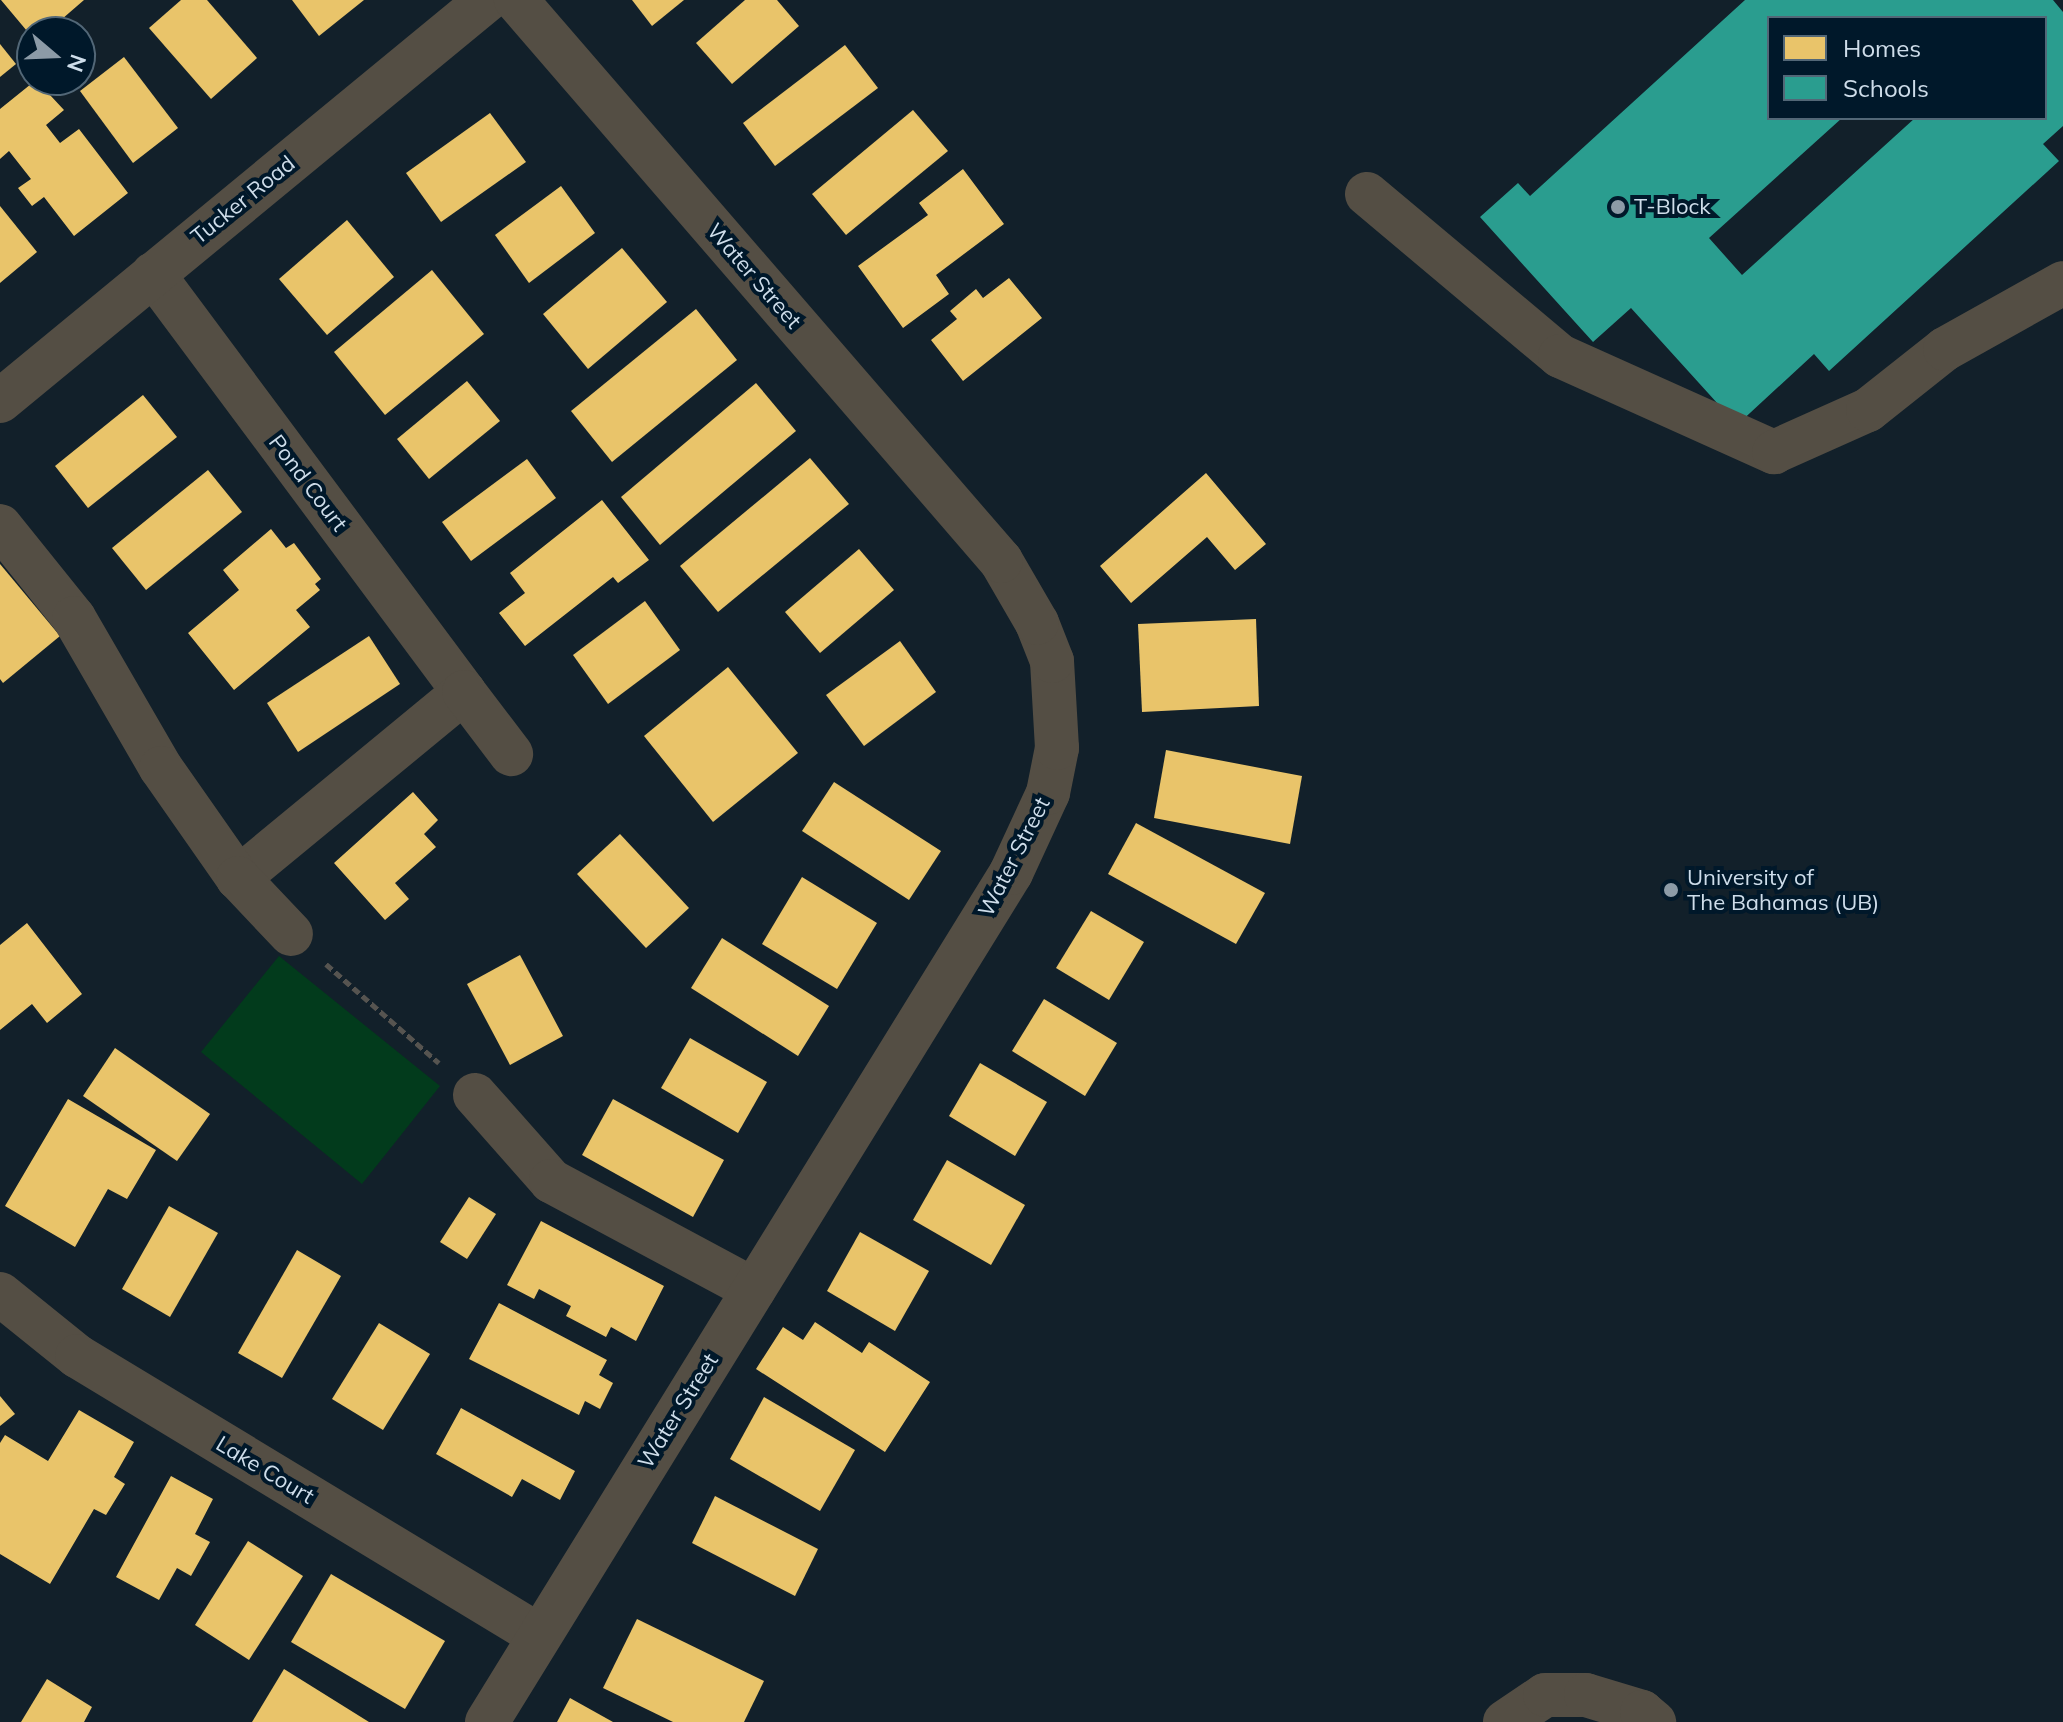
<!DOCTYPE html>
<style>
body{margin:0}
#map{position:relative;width:2063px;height:1722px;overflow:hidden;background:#12202a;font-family:Mulish,sans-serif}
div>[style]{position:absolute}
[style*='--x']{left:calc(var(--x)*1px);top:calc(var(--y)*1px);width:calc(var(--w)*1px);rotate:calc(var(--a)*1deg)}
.green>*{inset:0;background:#023b1c}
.homes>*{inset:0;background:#e9c46a}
.schools>*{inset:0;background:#2a9d8f}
.path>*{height:5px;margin-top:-2.5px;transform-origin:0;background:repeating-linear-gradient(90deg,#565450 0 8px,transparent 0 12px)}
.minor>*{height:44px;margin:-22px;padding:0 22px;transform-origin:22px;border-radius:22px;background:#544e44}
.dots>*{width:22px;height:22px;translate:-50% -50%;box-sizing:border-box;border:4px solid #00182a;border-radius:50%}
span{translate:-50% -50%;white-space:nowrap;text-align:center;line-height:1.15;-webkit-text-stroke:8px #00182a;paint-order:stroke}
.street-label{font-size:22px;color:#ceddea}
.poi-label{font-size:22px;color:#ceddea}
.left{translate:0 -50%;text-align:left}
.legend{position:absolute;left:1767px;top:16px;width:280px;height:104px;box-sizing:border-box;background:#00182a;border:2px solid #526777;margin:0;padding:10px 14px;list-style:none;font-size:24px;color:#ceddea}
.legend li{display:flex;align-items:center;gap:16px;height:40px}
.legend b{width:40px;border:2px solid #526777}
.north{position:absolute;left:16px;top:16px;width:80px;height:80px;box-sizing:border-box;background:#00182a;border:2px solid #526777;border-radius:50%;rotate:109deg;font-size:22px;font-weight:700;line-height:32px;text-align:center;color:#ceddea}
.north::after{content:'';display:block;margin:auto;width:28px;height:36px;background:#8c9ba7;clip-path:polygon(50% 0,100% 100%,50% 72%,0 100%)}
</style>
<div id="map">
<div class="green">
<i style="clip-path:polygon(279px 956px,440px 1086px,362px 1184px,201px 1052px)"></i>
</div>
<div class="homes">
<i style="clip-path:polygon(1px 0,84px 0,47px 32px,32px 32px,32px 37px)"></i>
<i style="clip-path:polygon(181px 0,207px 0,257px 58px,211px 99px,149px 28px)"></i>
<i style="clip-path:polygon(292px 0,364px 0,319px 36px)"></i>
<i style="clip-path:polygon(632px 0,684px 0,652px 26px)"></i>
<i style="clip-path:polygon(745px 0,777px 0,799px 26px,732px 84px,696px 43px)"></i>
<i style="clip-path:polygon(0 44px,16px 64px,0 77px)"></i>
<i style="clip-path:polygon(845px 45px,878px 88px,775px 166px,743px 123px)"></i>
<i style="clip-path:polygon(124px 57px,178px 128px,133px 163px,80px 91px)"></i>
<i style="clip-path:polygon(36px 80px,64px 110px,46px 125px,60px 143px,79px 129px,128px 193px,74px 236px,44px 197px,32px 206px,18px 188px,31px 179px,9px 151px,0 159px,0 109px)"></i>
<i style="clip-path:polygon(913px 110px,948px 151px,846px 235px,812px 194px)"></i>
<i style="clip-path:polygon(490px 113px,526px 162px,441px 222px,406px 173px)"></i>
<i style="clip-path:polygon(963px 169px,1004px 224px,936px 275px,949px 294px,903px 328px,858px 266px,928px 215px,919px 203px)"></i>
<i style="clip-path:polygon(561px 186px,595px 233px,529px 283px,495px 235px)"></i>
<i style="clip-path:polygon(0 206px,37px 252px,0 283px)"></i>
<i style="clip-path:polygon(347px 220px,394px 277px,327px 335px,279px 279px)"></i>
<i style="clip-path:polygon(622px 248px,667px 302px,588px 369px,543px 314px)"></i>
<i style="clip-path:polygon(432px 270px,484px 334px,385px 415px,334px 352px)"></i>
<i style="clip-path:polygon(1009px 278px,1042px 318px,963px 381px,931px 340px,957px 319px,950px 311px,976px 289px,983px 298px)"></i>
<i style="clip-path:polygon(696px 309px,737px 360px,612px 462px,571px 411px)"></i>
<i style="clip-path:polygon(467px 381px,500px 421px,429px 479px,397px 439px)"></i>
<i style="clip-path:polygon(756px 383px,796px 431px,660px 545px,621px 497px)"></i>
<i style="clip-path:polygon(143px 395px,177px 437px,88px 508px,55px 466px)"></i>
<i style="clip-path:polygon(810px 458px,849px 504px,718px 612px,680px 566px)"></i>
<i style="clip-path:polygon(527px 459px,556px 498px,471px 561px,442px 522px)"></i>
<i style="clip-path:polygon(208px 470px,242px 512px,146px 590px,112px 548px)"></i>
<i style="clip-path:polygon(1206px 473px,1266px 544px,1235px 570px,1207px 537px,1131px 603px,1100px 566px)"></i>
<i style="clip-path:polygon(602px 500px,649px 560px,618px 583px,613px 577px,525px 646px,499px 613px,525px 593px,510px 573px)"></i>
<i style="clip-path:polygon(271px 529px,286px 548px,294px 543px,321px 579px,315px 584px,320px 590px,296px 610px,310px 627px,234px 690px,188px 633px,239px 590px,223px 570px)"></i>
<i style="clip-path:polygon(859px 549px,894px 590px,820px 653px,785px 612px)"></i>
<i style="clip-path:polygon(0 564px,60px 636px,3px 683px,0 679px)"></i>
<i style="clip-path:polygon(645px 601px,680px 650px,608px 704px,573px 655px)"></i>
<i style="clip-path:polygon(1256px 619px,1259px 706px,1142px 712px,1138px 624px)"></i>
<i style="clip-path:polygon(369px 636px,400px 684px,298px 752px,267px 703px)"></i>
<i style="clip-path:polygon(900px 641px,936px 692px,864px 746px,826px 695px)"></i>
<i style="clip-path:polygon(728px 667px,798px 753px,713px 822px,644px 736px)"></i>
<i style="clip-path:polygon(1166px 750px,1302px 776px,1290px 844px,1154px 818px)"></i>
<i style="clip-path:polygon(834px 782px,941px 851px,909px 900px,802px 831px)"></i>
<i style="clip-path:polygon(413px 792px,438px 820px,424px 834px,436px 847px,395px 883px,409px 899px,385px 920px,334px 863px)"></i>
<i style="clip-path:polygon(1136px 823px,1265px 893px,1236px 944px,1108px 874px)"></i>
<i style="clip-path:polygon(620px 834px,689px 908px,646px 948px,577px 874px)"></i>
<i style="clip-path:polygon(802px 877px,877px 923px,837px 989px,762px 944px)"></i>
<i style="clip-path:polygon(1091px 911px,1144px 942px,1109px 1000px,1056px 968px)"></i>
<i style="clip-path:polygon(27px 923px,82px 994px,47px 1023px,32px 1004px,0 1030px,0 945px)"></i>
<i style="clip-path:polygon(722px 938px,829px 1006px,798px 1056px,691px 988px)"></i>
<i style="clip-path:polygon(520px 955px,563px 1036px,510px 1065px,467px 984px)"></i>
<i style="clip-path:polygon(1044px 999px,1117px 1043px,1085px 1096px,1012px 1051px)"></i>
<i style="clip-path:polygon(690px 1038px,767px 1082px,738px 1133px,661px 1088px)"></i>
<i style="clip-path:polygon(115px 1048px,210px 1114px,177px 1161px,83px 1096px)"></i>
<i style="clip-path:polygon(980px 1063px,1047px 1102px,1015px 1156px,949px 1116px)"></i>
<i style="clip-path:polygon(68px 1099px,156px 1150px,127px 1199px,108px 1189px,75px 1247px,5px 1206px)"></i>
<i style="clip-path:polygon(613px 1099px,724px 1160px,693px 1217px,582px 1155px)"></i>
<i style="clip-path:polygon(947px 1160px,1025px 1205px,991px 1265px,913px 1220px)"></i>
<i style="clip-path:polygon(469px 1197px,496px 1214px,467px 1259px,440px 1242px)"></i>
<i style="clip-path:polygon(169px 1206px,218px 1233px,170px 1317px,122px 1289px)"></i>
<i style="clip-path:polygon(541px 1221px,664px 1286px,636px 1341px,611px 1327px,606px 1337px,566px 1316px,571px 1306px,539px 1289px,534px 1299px,507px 1285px)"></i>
<i style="clip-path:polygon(860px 1232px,929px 1271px,895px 1331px,827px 1291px)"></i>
<i style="clip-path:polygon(297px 1250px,341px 1276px,282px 1378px,238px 1353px)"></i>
<i style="clip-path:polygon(499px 1303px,607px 1360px,599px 1375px,613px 1383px,600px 1409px,585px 1401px,579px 1415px,469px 1359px)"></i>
<i style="clip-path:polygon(815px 1322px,862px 1353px,869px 1342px,930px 1382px,885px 1452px,756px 1369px,783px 1327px,803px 1340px)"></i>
<i style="clip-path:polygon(379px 1323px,430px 1354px,383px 1430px,332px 1399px)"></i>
<i style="clip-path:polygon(0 1396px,15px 1414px,0 1426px)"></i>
<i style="clip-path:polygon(764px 1397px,855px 1450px,820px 1511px,730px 1459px)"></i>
<i style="clip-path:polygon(461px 1408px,575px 1471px,560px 1500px,522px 1479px,512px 1497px,436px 1454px)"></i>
<i style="clip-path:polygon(79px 1410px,134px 1442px,114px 1477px,125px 1484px,106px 1515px,94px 1509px,50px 1584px,0 1554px,0 1443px,5px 1435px,48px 1461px)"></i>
<i style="clip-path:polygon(171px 1476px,213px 1499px,195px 1534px,210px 1542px,191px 1576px,177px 1568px,159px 1600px,116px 1577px)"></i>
<i style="clip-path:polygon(715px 1496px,818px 1549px,795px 1596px,692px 1543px)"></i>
<i style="clip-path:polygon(248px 1541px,303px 1576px,249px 1660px,195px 1625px)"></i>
<i style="clip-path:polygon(331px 1574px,445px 1641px,405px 1709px,291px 1642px)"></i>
<i style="clip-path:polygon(637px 1619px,764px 1681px,744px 1722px,673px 1722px,603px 1688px)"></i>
<i style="clip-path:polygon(284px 1669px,369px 1722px,252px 1722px)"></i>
<i style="clip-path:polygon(47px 1679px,92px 1707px,84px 1722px,21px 1722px)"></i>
<i style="clip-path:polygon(570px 1698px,613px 1722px,557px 1722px)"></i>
</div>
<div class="schools">
<i style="clip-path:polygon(evenodd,1745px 0,2053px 0,2063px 12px,2063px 126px,2043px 144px,2059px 161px,1829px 371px,1814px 354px,1737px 425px,1631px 308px,1593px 342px,1480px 217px,1518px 183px,1530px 196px,1745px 0,1769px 18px,2045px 18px,2045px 118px,1915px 118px,1742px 275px,1709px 238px,1842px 118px,1769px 118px,1769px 18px)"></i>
</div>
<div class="path">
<i style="--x:326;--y:964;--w:150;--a:41.2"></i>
</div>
<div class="minor">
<i style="--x:1367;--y:194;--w:252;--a:40"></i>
<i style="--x:1560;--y:356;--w:235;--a:24.2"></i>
<i style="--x:1774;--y:452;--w:103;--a:-24.1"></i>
<i style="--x:1868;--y:410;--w:98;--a:-38.4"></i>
<i style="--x:1945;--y:349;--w:135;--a:-29.2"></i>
<i style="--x:153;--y:274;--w:521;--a:53.35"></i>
<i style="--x:464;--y:692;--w:293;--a:140.5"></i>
<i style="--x:0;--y:401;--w:631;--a:-39.47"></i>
<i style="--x:0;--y:526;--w:118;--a:51.2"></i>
<i style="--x:74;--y:618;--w:173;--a:59.9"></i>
<i style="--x:161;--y:768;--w:134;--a:55"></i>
<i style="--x:238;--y:878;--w:77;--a:46.6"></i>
<i style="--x:464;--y:692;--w:78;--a:52.8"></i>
<i style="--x:475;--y:1095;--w:115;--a:48.5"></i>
<i style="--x:551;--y:1181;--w:230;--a:28.2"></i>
<i style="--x:0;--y:1294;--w:99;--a:38.8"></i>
<i style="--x:77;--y:1356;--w:539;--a:31.18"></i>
<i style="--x:487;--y:1722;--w:998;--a:-58.32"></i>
<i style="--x:1011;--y:873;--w:88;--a:-65.2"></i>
<i style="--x:1048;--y:793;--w:46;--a:-78.7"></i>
<i style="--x:1057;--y:748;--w:87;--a:-93.3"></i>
<i style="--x:1052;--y:661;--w:41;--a:-111.5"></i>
<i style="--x:1037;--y:623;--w:72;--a:-120.1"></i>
<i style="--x:1001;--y:561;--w:742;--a:-130.84"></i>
<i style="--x:1505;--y:1722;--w:48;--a:-34"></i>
<i style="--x:1545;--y:1695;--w:41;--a:0"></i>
<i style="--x:1586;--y:1695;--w:59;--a:16.9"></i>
<i style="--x:1642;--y:1712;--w:16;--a:40"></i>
</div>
<div class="dots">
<i style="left:1618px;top:207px;background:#8c9ba7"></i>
<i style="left:1671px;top:890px;background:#8c9ba7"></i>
</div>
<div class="street-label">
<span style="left:243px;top:200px;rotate:-39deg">Tucker Road</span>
<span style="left:754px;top:276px;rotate:49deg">Water Street</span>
<span style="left:308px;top:483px;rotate:53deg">Pond Court</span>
<span style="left:1014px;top:857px;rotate:-63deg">Water Street</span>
<span style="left:678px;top:1411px;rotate:-58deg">Water Street</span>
<span style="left:265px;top:1470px;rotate:31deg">Lake Court</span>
</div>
<div class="poi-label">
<span class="left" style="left:1634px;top:207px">T-Block</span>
<span class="left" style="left:1687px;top:890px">University of<br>The Bahamas (UB)</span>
</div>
<ul class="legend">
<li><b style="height:22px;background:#e9c46a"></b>Homes</li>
<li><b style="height:22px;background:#2a9d8f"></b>Schools</li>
</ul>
<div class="north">N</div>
</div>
